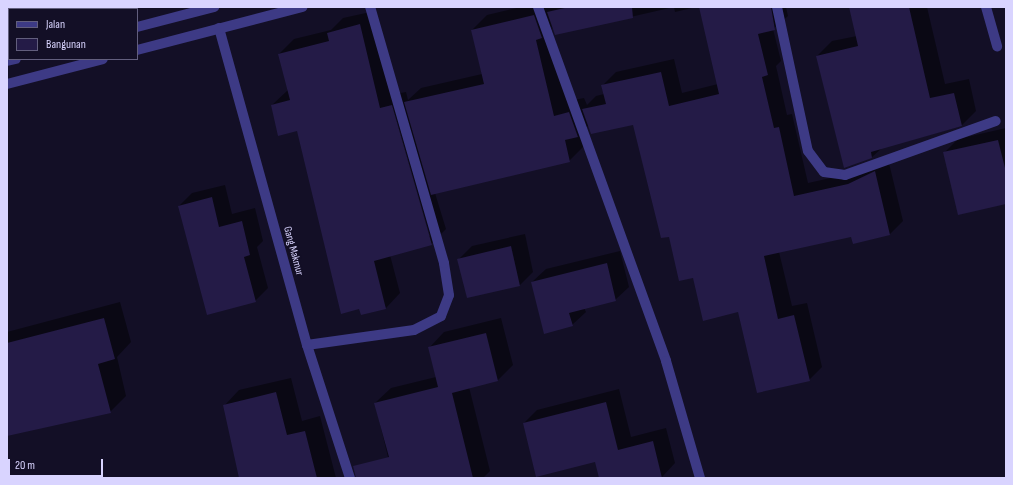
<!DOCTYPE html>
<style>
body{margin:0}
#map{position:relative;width:1013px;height:485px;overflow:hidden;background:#130f26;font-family:"Sofia Sans Condensed",sans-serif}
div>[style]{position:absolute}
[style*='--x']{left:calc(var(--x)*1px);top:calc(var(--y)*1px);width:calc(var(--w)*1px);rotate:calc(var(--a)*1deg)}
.shadow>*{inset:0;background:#0007}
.building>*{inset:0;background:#241b47}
.minor>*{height:10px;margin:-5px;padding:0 5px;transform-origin:5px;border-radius:5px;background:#3d3a85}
.tertiary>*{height:10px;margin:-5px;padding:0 5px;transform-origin:5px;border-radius:5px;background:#3d3a85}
span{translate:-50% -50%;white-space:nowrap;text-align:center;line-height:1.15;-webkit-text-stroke:3.5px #130f26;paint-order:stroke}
.street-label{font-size:11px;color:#d9d4ff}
.frame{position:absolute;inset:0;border:8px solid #d9d4ff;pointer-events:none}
.legend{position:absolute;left:8px;top:8px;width:130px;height:52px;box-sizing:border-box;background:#130f26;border:1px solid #625e7d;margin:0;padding:5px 7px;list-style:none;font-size:12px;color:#d9d4ff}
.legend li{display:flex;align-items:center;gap:8px;height:20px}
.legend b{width:20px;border:1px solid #625e7d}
.scale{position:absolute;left:8px;top:459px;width:95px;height:18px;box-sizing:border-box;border:2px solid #d9d4ff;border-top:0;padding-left:5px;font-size:12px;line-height:14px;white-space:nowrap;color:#d9d4ff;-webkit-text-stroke:3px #130f26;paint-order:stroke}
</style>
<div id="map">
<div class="shadow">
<i style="clip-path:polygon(evenodd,521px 7px,696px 7px,675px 12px,674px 7px,556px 34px,551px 26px,569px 101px,584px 98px,587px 105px,596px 96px,604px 94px,602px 86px,616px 72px,674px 59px,682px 93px,718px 84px,705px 7px,786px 7px,788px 16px,773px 29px,781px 61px,776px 66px,787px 115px,792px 114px,808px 183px,862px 171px,888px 159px,903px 221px,890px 234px,852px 235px,779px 252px,792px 306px,807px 303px,822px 367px,809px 380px,738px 311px,694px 276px,670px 235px,634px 124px,589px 125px,581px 133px,584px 146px,569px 161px,435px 193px,446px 229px,431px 244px,390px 255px,400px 293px,386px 308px,297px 130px,272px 105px,288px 90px,279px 54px,294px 39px,331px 30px,343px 18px,375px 11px,395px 94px,406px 92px,408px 100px,421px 88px,482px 74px,472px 30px,487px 15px,521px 7px,391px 100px,430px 236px,428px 236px,391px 100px)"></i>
<i style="clip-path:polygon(850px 7px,927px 7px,945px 84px,969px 79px,976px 111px,961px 126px,882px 148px,872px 157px,817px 56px,832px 41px,857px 36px)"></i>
<i style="clip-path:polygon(1006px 128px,1006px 202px,944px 153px,958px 139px)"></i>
<i style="clip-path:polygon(225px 185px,232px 214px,255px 208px,263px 241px,257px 247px,268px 288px,255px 301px,179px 206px,192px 193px)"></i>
<i style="clip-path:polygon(525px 234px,533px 272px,520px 285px,468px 297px,459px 259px,472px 246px)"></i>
<i style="clip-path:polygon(620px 251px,629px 287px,615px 300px,584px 308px,586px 312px,572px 325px,532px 282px,546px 269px)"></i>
<i style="clip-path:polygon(120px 302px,131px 342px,117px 357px,126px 396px,110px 412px,7px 435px,7px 332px)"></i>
<i style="clip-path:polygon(501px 318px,513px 365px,498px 380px,469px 387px,490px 471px,483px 478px,393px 478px,375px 403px,391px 388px,436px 377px,429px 348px,444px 332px)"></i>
<i style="clip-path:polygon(291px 378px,302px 421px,320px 416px,336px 478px,241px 478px,224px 406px,239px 390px)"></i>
<i style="clip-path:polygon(619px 389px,631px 437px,666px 428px,675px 463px,662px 477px,600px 478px,596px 461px,524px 423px,537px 410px)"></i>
</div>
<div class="building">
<i style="clip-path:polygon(569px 7px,632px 7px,633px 18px,555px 35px,547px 12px)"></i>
<i style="clip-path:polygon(699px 7px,771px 7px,775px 30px,758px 34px,768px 75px,762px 77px,774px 128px,779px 127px,794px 196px,848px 184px,875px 171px,890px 235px,853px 244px,851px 237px,764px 256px,778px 319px,794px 315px,810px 381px,757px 393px,738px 312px,703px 321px,693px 278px,679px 281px,669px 237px,661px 238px,633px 125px,591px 134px,582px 109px,606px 104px,601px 85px,661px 72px,669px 106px,719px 94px)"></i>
<i style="clip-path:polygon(849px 7px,909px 7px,930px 98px,954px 93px,962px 126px,871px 152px,872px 158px,844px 168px,816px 56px,858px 46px)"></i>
<i style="clip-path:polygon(534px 15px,542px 38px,536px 40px,554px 116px,569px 112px,578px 137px,565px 140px,570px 162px,431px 195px,404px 102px,484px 84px,471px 30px)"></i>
<i style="clip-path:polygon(360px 24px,380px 108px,392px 105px,432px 245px,374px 261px,386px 309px,361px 315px,359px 309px,341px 314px,297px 131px,278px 136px,271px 105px,290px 100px,278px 54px,329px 41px,327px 33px)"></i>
<i style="clip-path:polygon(998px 140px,1006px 172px,1006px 204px,958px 215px,943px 152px)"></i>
<i style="clip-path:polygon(212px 197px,219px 227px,242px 221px,250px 255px,244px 257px,256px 302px,207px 315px,178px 206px)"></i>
<i style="clip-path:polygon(511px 246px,520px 286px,467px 298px,457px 259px)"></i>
<i style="clip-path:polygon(607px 263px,616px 301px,569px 313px,573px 326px,544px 334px,531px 282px)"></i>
<i style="clip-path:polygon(104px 318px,115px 359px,98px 364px,111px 413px,7px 436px,7px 343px)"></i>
<i style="clip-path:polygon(486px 333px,498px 381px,452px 393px,473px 478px,356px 478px,353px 466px,389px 457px,374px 403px,438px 387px,428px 347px)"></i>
<i style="clip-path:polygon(276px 392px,287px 435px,305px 431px,317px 478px,239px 478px,223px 405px)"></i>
<i style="clip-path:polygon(606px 402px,618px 450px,653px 441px,662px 478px,599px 478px,595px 462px,536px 477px,523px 423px)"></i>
</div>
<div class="minor">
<i style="--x:538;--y:7;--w:376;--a:70.1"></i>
<i style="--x:666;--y:361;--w:122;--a:73.8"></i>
<i style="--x:777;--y:7;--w:147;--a:77.9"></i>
<i style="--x:808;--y:151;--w:26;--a:53"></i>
<i style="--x:824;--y:172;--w:21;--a:8"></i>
<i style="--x:845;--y:175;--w:160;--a:-19.7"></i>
<i style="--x:986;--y:7;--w:41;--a:74.2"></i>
<i style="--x:219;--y:28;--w:329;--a:74.5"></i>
<i style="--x:307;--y:345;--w:140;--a:72.1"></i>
<i style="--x:307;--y:345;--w:108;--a:-8"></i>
<i style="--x:414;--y:330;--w:30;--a:-27"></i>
<i style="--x:441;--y:316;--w:22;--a:-69"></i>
<i style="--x:449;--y:295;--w:32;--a:-99"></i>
<i style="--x:444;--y:263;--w:266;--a:-106.1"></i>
</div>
<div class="tertiary">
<i style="--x:137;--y:27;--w:80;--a:-14.6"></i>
<i style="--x:137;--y:50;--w:171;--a:-14.6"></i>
<i style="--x:7;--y:61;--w:9;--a:-13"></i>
<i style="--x:7;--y:84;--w:99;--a:-14.6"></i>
</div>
<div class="street-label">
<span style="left:293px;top:251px;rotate:75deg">Gang Makmur</span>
</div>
<div class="frame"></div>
<ul class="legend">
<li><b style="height:5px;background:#3d3a85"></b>Jalan</li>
<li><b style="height:11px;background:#241b47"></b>Bangunan</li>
</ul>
<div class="scale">20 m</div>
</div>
